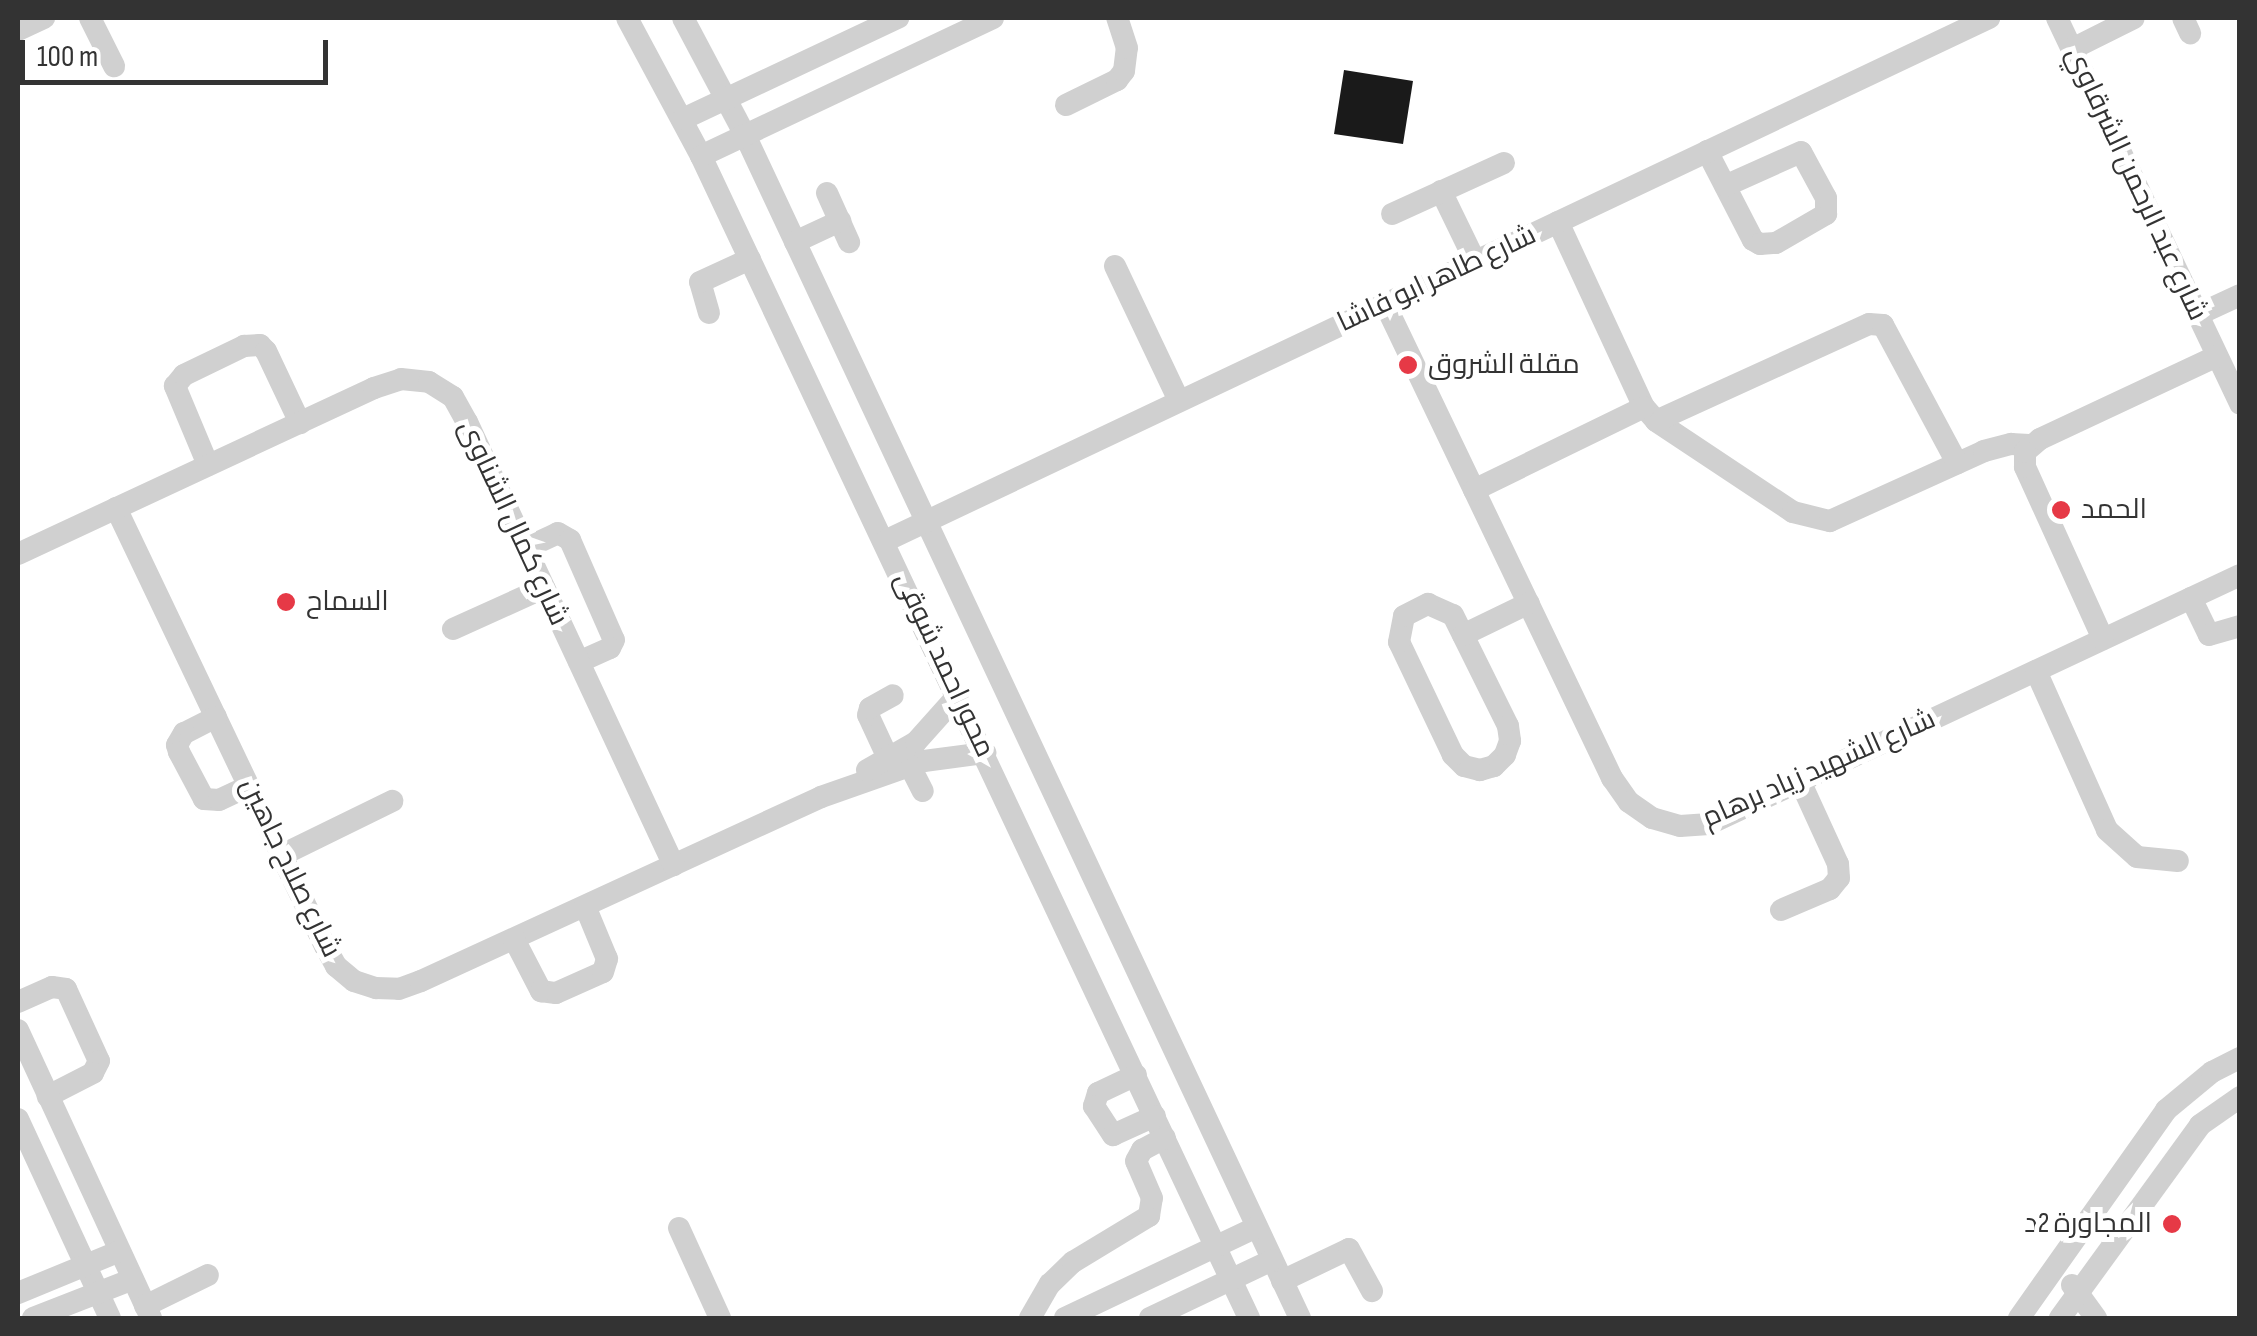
<!DOCTYPE html>
<meta charset="utf-8">
<style>
body{margin:0}
#map{position:relative;width:2257px;height:1336px;overflow:hidden;background:#fff;font-family:"Sofia Sans Condensed",Cairo,sans-serif}
div>[style]{position:absolute}
[style*='--x']{left:calc(var(--x)*1px);top:calc(var(--y)*1px);width:calc(var(--w)*1px);rotate:calc(var(--a)*1deg)}
.building>*{inset:0;background:#1a1a1a}
.minor>*{height:22px;margin:-11px;padding:0 11px;transform-origin:11px;border-radius:11px;background:#d0d0d0}
.dots>*{width:28px;height:28px;translate:-50% -50%;box-sizing:border-box;border:5px solid #fff;border-radius:50%}
span{translate:-50% -50%;white-space:nowrap;text-align:center;line-height:1.15;-webkit-text-stroke:10px #fff;paint-order:stroke}
.street-label{font-size:28px;color:#333}
.poi-label{font-size:28px;color:#333}
.left{translate:0 -50%;text-align:left}
.right{translate:-100% -50%;text-align:right}
.frame{position:absolute;inset:0;border:20px solid #333;pointer-events:none}
.scale{position:absolute;left:20px;top:40px;width:308px;height:45px;box-sizing:border-box;border:5px solid #333;border-top:0;padding-left:12px;font-size:30px;line-height:35px;white-space:nowrap;color:#333;-webkit-text-stroke:8px #fff;paint-order:stroke}
</style>
<div id="map">
<div class="building">
<i style="clip-path:polygon(1344px 70px,1413px 81px,1403px 144px,1334px 134px)"></i>
</div>
<div class="minor">
<i style="--x:90;--y:18;--w:54;--a:63.4"></i>
<i style="--x:627;--y:18;--w:157;--a:61.8"></i>
<i style="--x:701;--y:156;--w:1285;--a:64.75"></i>
<i style="--x:683;--y:18;--w:132;--a:62.1"></i>
<i style="--x:745;--y:135;--w:1307;--a:64.87"></i>
<i style="--x:2057;--y:18;--w:427;--a:64.6"></i>
<i style="--x:2183;--y:18;--w:17;--a:65"></i>
<i style="--x:18;--y:30;--w:29;--a:-25"></i>
<i style="--x:2072;--y:49;--w:69;--a:-26.6"></i>
<i style="--x:1066;--y:105;--w:57;--a:-26.1"></i>
<i style="--x:1117;--y:80;--w:11;--a:-52"></i>
<i style="--x:1124;--y:71;--w:23;--a:-83"></i>
<i style="--x:1127;--y:48;--w:32;--a:-108"></i>
<i style="--x:683;--y:119;--w:238;--a:-25.2"></i>
<i style="--x:1707;--y:151;--w:100;--a:62.7"></i>
<i style="--x:1753;--y:240;--w:8;--a:30"></i>
<i style="--x:1760;--y:244;--w:16;--a:-4"></i>
<i style="--x:1776;--y:243;--w:58;--a:-30.1"></i>
<i style="--x:1826;--y:214;--w:16;--a:-90"></i>
<i style="--x:1826;--y:198;--w:52;--a:-118.5"></i>
<i style="--x:1801;--y:152;--w:83;--a:155.9"></i>
<i style="--x:701;--y:156;--w:323;--a:-25.3"></i>
<i style="--x:1441;--y:191;--w:78;--a:64.1"></i>
<i style="--x:827;--y:193;--w:54;--a:65.8"></i>
<i style="--x:1392;--y:214;--w:123;--a:-24.5"></i>
<i style="--x:1558;--y:222;--w:204;--a:65.1"></i>
<i style="--x:1644;--y:407;--w:18;--a:49"></i>
<i style="--x:1656;--y:421;--w:164;--a:33.6"></i>
<i style="--x:1793;--y:512;--w:38;--a:14"></i>
<i style="--x:1830;--y:521;--w:169;--a:-24.4"></i>
<i style="--x:1984;--y:451;--w:28;--a:-15"></i>
<i style="--x:2011;--y:444;--w:18;--a:3"></i>
<i style="--x:795;--y:242;--w:50;--a:-25"></i>
<i style="--x:1115;--y:266;--w:149;--a:64.6"></i>
<i style="--x:1385;--y:304;--w:526;--a:64.41"></i>
<i style="--x:1612;--y:778;--w:29;--a:55"></i>
<i style="--x:1629;--y:802;--w:28;--a:35"></i>
<i style="--x:1652;--y:818;--w:29;--a:16"></i>
<i style="--x:1680;--y:826;--w:29;--a:-4"></i>
<i style="--x:1709;--y:824;--w:586;--a:-25.12"></i>
<i style="--x:709;--y:313;--w:32;--a:-106"></i>
<i style="--x:700;--y:282;--w:55;--a:-24.7"></i>
<i style="--x:2197;--y:315;--w:47;--a:-24.9"></i>
<i style="--x:1656;--y:421;--w:234;--a:-24.5"></i>
<i style="--x:1869;--y:324;--w:14;--a:4"></i>
<i style="--x:1883;--y:325;--w:157;--a:61.8"></i>
<i style="--x:208;--y:465;--w:86;--a:-112.7"></i>
<i style="--x:175;--y:386;--w:14;--a:-51"></i>
<i style="--x:184;--y:375;--w:67;--a:-25.8"></i>
<i style="--x:244;--y:346;--w:16;--a:-4"></i>
<i style="--x:260;--y:345;--w:8;--a:45"></i>
<i style="--x:266;--y:351;--w:80;--a:64.7"></i>
<i style="--x:1474;--y:490;--w:189;--a:-26"></i>
<i style="--x:116;--y:508;--w:485;--a:64.5"></i>
<i style="--x:325;--y:946;--w:23;--a:61"></i>
<i style="--x:336;--y:966;--w:23;--a:40"></i>
<i style="--x:354;--y:981;--w:23;--a:18"></i>
<i style="--x:376;--y:988;--w:23;--a:2"></i>
<i style="--x:399;--y:989;--w:23;--a:-20"></i>
<i style="--x:421;--y:981;--w:440;--a:-24.7"></i>
<i style="--x:821;--y:797;--w:109;--a:-19.3"></i>
<i style="--x:924;--y:761;--w:62;--a:-7.5"></i>
<i style="--x:885;--y:541;--w:1222;--a:-25.35"></i>
<i style="--x:526;--y:548;--w:35;--a:-25"></i>
<i style="--x:558;--y:533;--w:14;--a:30"></i>
<i style="--x:570;--y:540;--w:109;--a:66.3"></i>
<i style="--x:614;--y:640;--w:9;--a:117"></i>
<i style="--x:610;--y:648;--w:34;--a:156"></i>
<i style="--x:18;--y:554;--w:393;--a:-25"></i>
<i style="--x:374;--y:388;--w:28;--a:-18"></i>
<i style="--x:401;--y:379;--w:28;--a:6"></i>
<i style="--x:429;--y:382;--w:28;--a:32"></i>
<i style="--x:453;--y:397;--w:29;--a:61"></i>
<i style="--x:467;--y:422;--w:489;--a:65"></i>
<i style="--x:2191;--y:598;--w:41;--a:64.1"></i>
<i style="--x:2209;--y:635;--w:32;--a:-16"></i>
<i style="--x:1428;--y:604;--w:27;--a:24"></i>
<i style="--x:1453;--y:615;--w:124;--a:63.6"></i>
<i style="--x:1508;--y:726;--w:15;--a:82"></i>
<i style="--x:1510;--y:741;--w:15;--a:110"></i>
<i style="--x:1505;--y:755;--w:16;--a:135"></i>
<i style="--x:1494;--y:766;--w:15;--a:164"></i>
<i style="--x:1480;--y:770;--w:16;--a:-166"></i>
<i style="--x:1464;--y:766;--w:16;--a:-135"></i>
<i style="--x:1453;--y:755;--w:125;--a:-115.5"></i>
<i style="--x:1399;--y:642;--w:26;--a:-79"></i>
<i style="--x:1404;--y:616;--w:27;--a:-27"></i>
<i style="--x:453;--y:629;--w:100;--a:-24.3"></i>
<i style="--x:1463;--y:635;--w:73;--a:-25.9"></i>
<i style="--x:2103;--y:639;--w:189;--a:-114.4"></i>
<i style="--x:2025;--y:467;--w:15;--a:-90"></i>
<i style="--x:2025;--y:452;--w:20;--a:-41"></i>
<i style="--x:2040;--y:439;--w:195;--a:-25.1"></i>
<i style="--x:2036;--y:671;--w:174;--a:65.9"></i>
<i style="--x:2107;--y:830;--w:40;--a:42"></i>
<i style="--x:2137;--y:857;--w:41;--a:5.6"></i>
<i style="--x:216;--y:717;--w:36;--a:153"></i>
<i style="--x:184;--y:733;--w:14;--a:120"></i>
<i style="--x:177;--y:745;--w:7;--a:74"></i>
<i style="--x:179;--y:752;--w:53;--a:62"></i>
<i style="--x:204;--y:799;--w:15;--a:4"></i>
<i style="--x:219;--y:800;--w:33;--a:-25"></i>
<i style="--x:888;--y:758;--w:47;--a:-114.9"></i>
<i style="--x:868;--y:715;--w:7;--a:-74"></i>
<i style="--x:870;--y:708;--w:26;--a:-29"></i>
<i style="--x:910;--y:766;--w:28;--a:63"></i>
<i style="--x:867;--y:770;--w:56;--a:-29.7"></i>
<i style="--x:916;--y:742;--w:63;--a:-48.2"></i>
<i style="--x:282;--y:855;--w:123;--a:-26.1"></i>
<i style="--x:1781;--y:910;--w:53;--a:-23.2"></i>
<i style="--x:1830;--y:889;--w:14;--a:-51"></i>
<i style="--x:1839;--y:878;--w:14;--a:-94"></i>
<i style="--x:1838;--y:864;--w:91;--a:-114.6"></i>
<i style="--x:514;--y:939;--w:59;--a:62.6"></i>
<i style="--x:541;--y:991;--w:15;--a:8"></i>
<i style="--x:556;--y:993;--w:51;--a:-24.1"></i>
<i style="--x:603;--y:972;--w:14;--a:-73"></i>
<i style="--x:607;--y:959;--w:57;--a:-112.5"></i>
<i style="--x:18;--y:1002;--w:37;--a:-24"></i>
<i style="--x:52;--y:987;--w:14;--a:8"></i>
<i style="--x:66;--y:989;--w:79;--a:65.4"></i>
<i style="--x:99;--y:1061;--w:13;--a:117"></i>
<i style="--x:93;--y:1073;--w:51;--a:152.9"></i>
<i style="--x:18;--y:1030;--w:317;--a:65.2"></i>
<i style="--x:1136;--y:1075;--w:42;--a:154.7"></i>
<i style="--x:1098;--y:1093;--w:14;--a:107"></i>
<i style="--x:1094;--y:1106;--w:35;--a:57"></i>
<i style="--x:1113;--y:1135;--w:46;--a:-24.3"></i>
<i style="--x:18;--y:1119;--w:219;--a:65.2"></i>
<i style="--x:679;--y:1228;--w:99;--a:65.5"></i>
<i style="--x:1282;--y:1281;--w:74;--a:-25.5"></i>
<i style="--x:1349;--y:1249;--w:48;--a:61.3"></i>
<i style="--x:2072;--y:1285;--w:41;--a:54"></i>
<i style="--x:18;--y:1293;--w:110;--a:-22.4"></i>
<i style="--x:145;--y:1306;--w:70;--a:-26.2"></i>
<i style="--x:33;--y:1318;--w:107;--a:-21.3"></i>
<i style="--x:1030;--y:1318;--w:39;--a:-60"></i>
<i style="--x:1050;--y:1284;--w:32;--a:-44"></i>
<i style="--x:1073;--y:1262;--w:89;--a:-31.2"></i>
<i style="--x:1149;--y:1216;--w:18;--a:-81"></i>
<i style="--x:1152;--y:1198;--w:40;--a:-113.4"></i>
<i style="--x:1136;--y:1161;--w:13;--a:-61"></i>
<i style="--x:1142;--y:1150;--w:26;--a:-28"></i>
<i style="--x:1065;--y:1318;--w:212;--a:-25.4"></i>
<i style="--x:1150;--y:1318;--w:135;--a:-25.4"></i>
<i style="--x:2019;--y:1318;--w:255;--a:-54.7"></i>
<i style="--x:2166;--y:1110;--w:60;--a:-39.6"></i>
<i style="--x:2212;--y:1072;--w:31;--a:-27"></i>
<i style="--x:2060;--y:1318;--w:238;--a:-54"></i>
<i style="--x:2200;--y:1125;--w:49;--a:-35"></i>
</div>
<div class="dots">
<i style="left:1408px;top:365px;background:#e63946"></i>
<i style="left:2061px;top:510px;background:#e63946"></i>
<i style="left:286px;top:602px;background:#e63946"></i>
<i style="left:2172px;top:1224px;background:#e63946"></i>
</div>
<div class="street-label">
<span style="left:2136px;top:184px;rotate:65deg">شارع عبد الرحمن الشرقاوي</span>
<span style="left:1437px;top:279px;rotate:-25deg">شارع طاهر ابو فاشا</span>
<span style="left:513px;top:523px;rotate:65deg">شارع كمال الشناوى</span>
<span style="left:944px;top:665px;rotate:65deg">محور احمد شوقى</span>
<span style="left:1819px;top:769px;rotate:-24deg">شارع الشهيد زياد برهام</span>
<span style="left:290px;top:868px;rotate:64deg">شارع صلاح جاهين</span>
</div>
<div class="poi-label">
<span class="left" style="left:1428px;top:365px">مقلة الشروق</span>
<span class="left" style="left:2081px;top:510px">الحمد</span>
<span class="left" style="left:306px;top:602px">السماح</span>
<span class="right" style="left:2152px;top:1224px">المجاورة 2د</span>
</div>
<div class="frame"></div>
<div class="scale">100 m</div>
</div>
